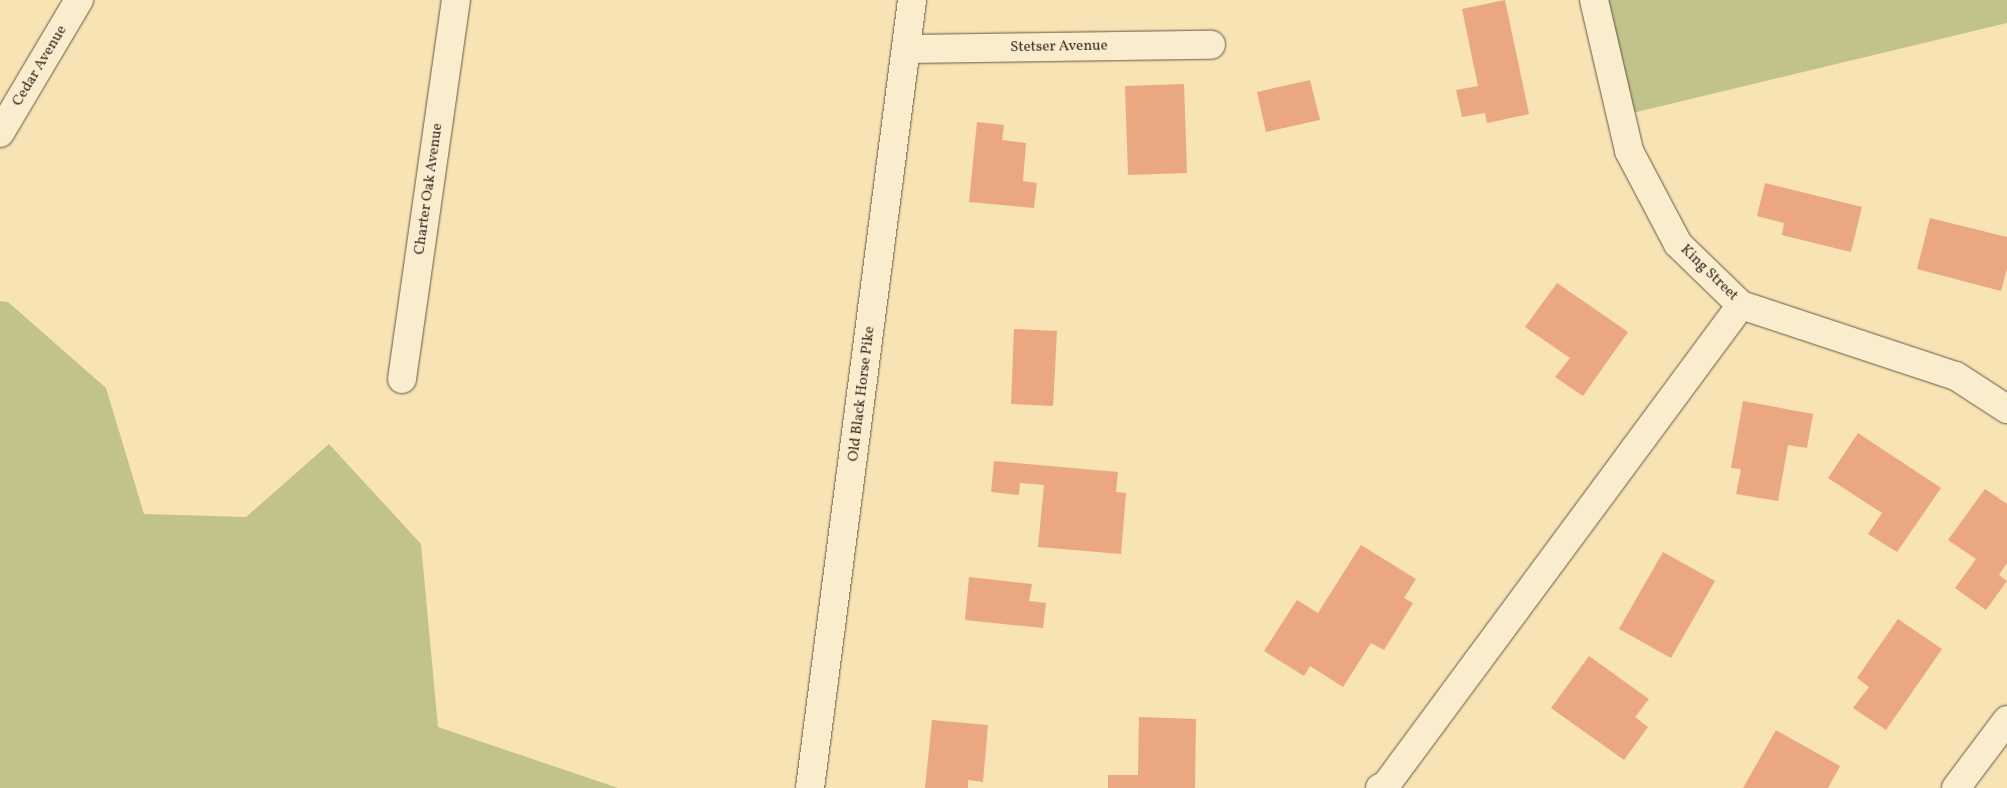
<!DOCTYPE html>
<style>
body{margin:0}
#map{position:relative;width:2007px;height:788px;overflow:hidden;background:#f8e3b4;font-family:Vollkorn,serif}
div>[style]{position:absolute}
[style*='--x']{left:calc(var(--x)*1px);top:calc(var(--y)*1px);width:calc(var(--w)*1px);rotate:calc(var(--a)*1deg)}
.green>*{inset:0;background:#c1c38a}
.building>*{inset:0;background:#eaa782}
.roads{filter:drop-shadow(0 0 1px #655844) drop-shadow(0 0 1px #655844)}
.minor>*{height:28px;margin:-14px;padding:0 14px;transform-origin:14px;border-radius:14px;background:#faedce}
.tertiary>*{height:28px;margin:-14px;padding:0 14px;transform-origin:14px;border-radius:14px;background:#faedce}
span{translate:-50% -50%;white-space:nowrap;text-align:center;line-height:1.15;-webkit-text-stroke:4px #faedce;paint-order:stroke}
.street-label{font-size:15px;color:#342a1f}
</style>
<div id="map">
<div class="green">
<i style="clip-path:polygon(1593px 0,2007px 0,2007px 23px,1620px 116px)"></i>
<i style="clip-path:polygon(0 301px,8px 302px,106px 388px,144px 514px,246px 517px,329px 444px,421px 544px,438px 727px,618px 788px,0 788px)"></i>
</div>
<div class="building">
<i style="clip-path:polygon(1505px 0,1529px 114px,1487px 123px,1485px 113px,1462px 117px,1456px 90px,1478px 86px,1462px 9px)"></i>
<i style="clip-path:polygon(1310px 80px,1320px 120px,1266px 132px,1257px 92px)"></i>
<i style="clip-path:polygon(1184px 84px,1187px 173px,1128px 175px,1125px 86px)"></i>
<i style="clip-path:polygon(977px 122px,1004px 125px,1002px 140px,1026px 143px,1023px 181px,1037px 183px,1034px 208px,969px 202px)"></i>
<i style="clip-path:polygon(1765px 183px,1862px 207px,1851px 252px,1782px 235px,1784px 223px,1757px 216px)"></i>
<i style="clip-path:polygon(1930px 218px,2007px 237px,2007px 269px,2001px 291px,1917px 269px)"></i>
<i style="clip-path:polygon(1557px 283px,1628px 332px,1583px 396px,1555px 377px,1570px 358px,1525px 327px)"></i>
<i style="clip-path:polygon(1014px 329px,1057px 331px,1053px 406px,1011px 404px)"></i>
<i style="clip-path:polygon(1743px 401px,1813px 414px,1807px 448px,1788px 445px,1778px 501px,1736px 494px,1741px 469px,1731px 468px)"></i>
<i style="clip-path:polygon(1858px 433px,1941px 488px,1897px 552px,1868px 534px,1882px 513px,1828px 478px)"></i>
<i style="clip-path:polygon(994px 461px,1118px 472px,1116px 492px,1126px 493px,1121px 554px,1038px 547px,1044px 485px,1020px 483px,1019px 495px,991px 492px)"></i>
<i style="clip-path:polygon(1985px 489px,2007px 504px,2007px 563px,1999px 575px,2007px 581px,1986px 610px,1955px 588px,1976px 559px,1948px 540px)"></i>
<i style="clip-path:polygon(1361px 545px,1416px 579px,1404px 598px,1413px 603px,1384px 650px,1371px 643px,1343px 687px,1310px 666px,1304px 676px,1264px 651px,1297px 600px,1318px 613px)"></i>
<i style="clip-path:polygon(1663px 552px,1715px 581px,1671px 658px,1619px 629px)"></i>
<i style="clip-path:polygon(969px 577px,1032px 584px,1029px 601px,1046px 603px,1043px 628px,965px 620px)"></i>
<i style="clip-path:polygon(1898px 619px,1942px 649px,1886px 730px,1853px 708px,1869px 687px,1857px 678px)"></i>
<i style="clip-path:polygon(1589px 656px,1649px 699px,1635px 717px,1648px 727px,1624px 760px,1551px 708px)"></i>
<i style="clip-path:polygon(1139px 717px,1196px 719px,1195px 788px,1108px 788px,1108px 775px,1138px 775px)"></i>
<i style="clip-path:polygon(932px 720px,988px 725px,983px 782px,968px 780px,968px 788px,925px 788px)"></i>
<i style="clip-path:polygon(1776px 730px,1840px 766px,1828px 788px,1743px 788px)"></i>
</div>
<div class="roads">
<div class="minor">
<i style="--x:1594;--y:0;--w:155;--a:76.9"></i>
<i style="--x:1629;--y:151;--w:105;--a:62.2"></i>
<i style="--x:1678;--y:244;--w:88;--a:44.1"></i>
<i style="--x:1741;--y:305;--w:226;--a:18.3"></i>
<i style="--x:1956;--y:376;--w:61;--a:32.9"></i>
<i style="--x:906;--y:49;--w:305;--a:-0.8"></i>
<i style="--x:0;--y:133;--w:155;--a:-59.3"></i>
<i style="--x:402;--y:379;--w:383;--a:-81.9"></i>
<i style="--x:1380;--y:788;--w:7;--a:-27"></i>
<i style="--x:1386;--y:785;--w:597;--a:-53.51"></i>
<i style="--x:1956;--y:788;--w:85;--a:-53.1"></i>
</div>
<div class="tertiary">
<i style="--x:810;--y:788;--w:795;--a:-82.62"></i>
</div>
</div>
<div class="street-label">
<span style="left:1059px;top:47px;rotate:-1deg">Stetser Avenue</span>
<span style="left:40px;top:66px;rotate:-59deg">Cedar Avenue</span>
<span style="left:429px;top:189px;rotate:-82deg">Charter Oak Avenue</span>
<span style="left:1709px;top:273px;rotate:44deg">King Street</span>
<span style="left:862px;top:394px;rotate:-83deg">Old Black Horse Pike</span>
</div>
</div>
